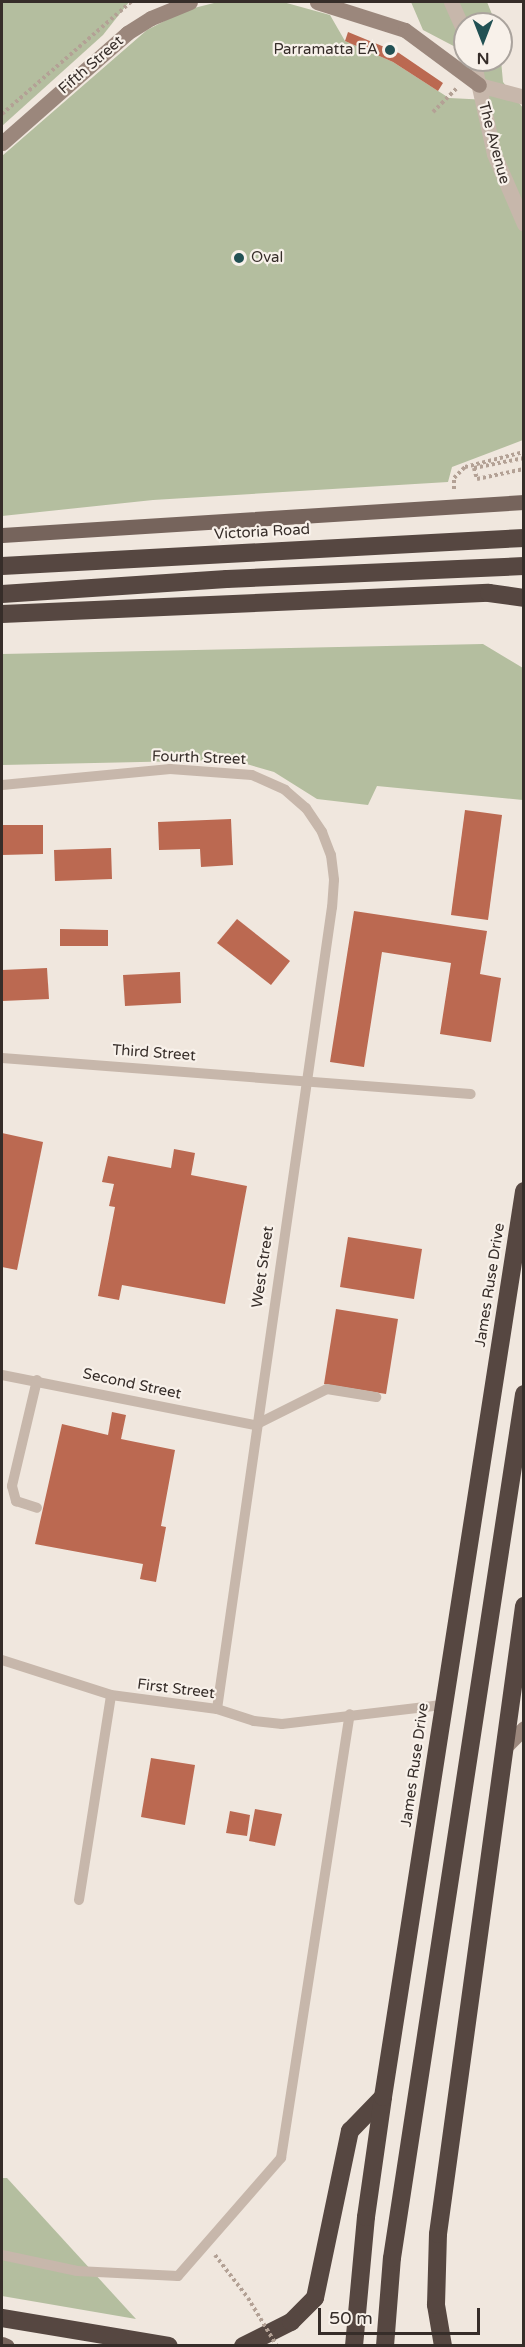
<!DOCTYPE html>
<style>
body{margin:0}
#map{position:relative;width:525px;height:2347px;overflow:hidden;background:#f0e7de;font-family:"Varela Round",sans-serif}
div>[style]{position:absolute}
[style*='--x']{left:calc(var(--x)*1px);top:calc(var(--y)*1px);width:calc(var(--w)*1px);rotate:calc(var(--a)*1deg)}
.green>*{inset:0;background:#b4be9f}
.building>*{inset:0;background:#bb6951}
.path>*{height:4px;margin-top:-2px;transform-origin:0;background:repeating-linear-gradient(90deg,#b3a195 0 3px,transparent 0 6px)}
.lane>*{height:10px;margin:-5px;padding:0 5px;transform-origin:5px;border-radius:5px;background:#c7b7ab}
.street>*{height:15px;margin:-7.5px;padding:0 7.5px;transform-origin:7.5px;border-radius:7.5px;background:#c7b7ab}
.secondary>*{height:15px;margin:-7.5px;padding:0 7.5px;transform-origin:7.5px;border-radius:7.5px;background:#9b877c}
.primary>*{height:15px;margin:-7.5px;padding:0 7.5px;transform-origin:7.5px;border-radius:7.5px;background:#76645c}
.highway>*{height:18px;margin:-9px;padding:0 9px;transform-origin:9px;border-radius:9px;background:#564741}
.path-bridge>*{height:4px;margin-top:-2px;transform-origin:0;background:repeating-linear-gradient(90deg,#b3a195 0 3px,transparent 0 6px)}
.dots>*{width:16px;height:16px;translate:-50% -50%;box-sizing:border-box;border:3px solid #f8f1ea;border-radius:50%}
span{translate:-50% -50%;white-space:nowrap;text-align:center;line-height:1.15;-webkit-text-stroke:4.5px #f8f1ea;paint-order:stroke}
.poi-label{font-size:15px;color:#362d29}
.right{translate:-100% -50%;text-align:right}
.left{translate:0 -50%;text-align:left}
.street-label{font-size:15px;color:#362d29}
.frame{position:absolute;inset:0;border:3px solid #362d29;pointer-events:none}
.north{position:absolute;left:453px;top:12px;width:60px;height:60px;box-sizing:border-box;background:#f8f1ea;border:2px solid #aaa39d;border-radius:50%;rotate:180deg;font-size:16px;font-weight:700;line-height:24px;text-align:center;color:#362d29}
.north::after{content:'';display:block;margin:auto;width:21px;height:27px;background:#225154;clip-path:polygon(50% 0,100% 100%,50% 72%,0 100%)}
.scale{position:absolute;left:318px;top:2308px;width:162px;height:27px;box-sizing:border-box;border:3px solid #362d29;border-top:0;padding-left:8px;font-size:18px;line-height:21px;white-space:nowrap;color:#362d29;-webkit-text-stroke:4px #f8f1ea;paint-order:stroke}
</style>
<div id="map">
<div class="green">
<i style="clip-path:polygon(2px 2px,129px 2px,103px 35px,2px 126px)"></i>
<i style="clip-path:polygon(218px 2px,283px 2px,330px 15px,345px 41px,393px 62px,449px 98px,489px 100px,475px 60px,501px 60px,503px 82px,523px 108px,523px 440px,452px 467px,448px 482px,153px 500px,2px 516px,2px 156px,147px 30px,186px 10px)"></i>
<i style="clip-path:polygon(411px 2px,487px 2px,496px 24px,465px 24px,465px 52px,423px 30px)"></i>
<i style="clip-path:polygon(483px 644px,523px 668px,523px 800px,377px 786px,368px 805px,317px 799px,274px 772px,233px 760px,2px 765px,2px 654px)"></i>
<i style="clip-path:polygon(2px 2178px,7px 2178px,136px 2319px,2px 2296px)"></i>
</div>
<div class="building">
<i style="clip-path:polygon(348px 32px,399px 53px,443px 83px,438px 91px,393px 62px,345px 41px)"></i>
<i style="clip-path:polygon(465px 810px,502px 815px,488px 920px,451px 915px)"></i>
<i style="clip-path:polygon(231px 819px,233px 865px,201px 867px,200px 849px,159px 850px,158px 822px)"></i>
<i style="clip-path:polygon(2px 825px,43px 825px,43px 854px,2px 855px)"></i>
<i style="clip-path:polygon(111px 848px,112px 879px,55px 881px,54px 850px)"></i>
<i style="clip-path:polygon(354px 911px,487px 931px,480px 974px,501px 978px,491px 1042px,440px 1034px,451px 963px,382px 952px,364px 1067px,330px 1062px)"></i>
<i style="clip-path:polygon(237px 919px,290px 961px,271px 985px,217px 943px)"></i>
<i style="clip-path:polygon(60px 929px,108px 930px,108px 946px,60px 946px)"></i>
<i style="clip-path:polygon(47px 968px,49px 999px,2px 1001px,2px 970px)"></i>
<i style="clip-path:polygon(180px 972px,181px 1003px,125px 1006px,123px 975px)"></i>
<i style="clip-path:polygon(2px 1133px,43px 1142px,17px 1270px,2px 1267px)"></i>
<i style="clip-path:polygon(174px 1149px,195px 1153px,191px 1175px,247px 1186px,225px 1304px,122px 1285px,119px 1300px,98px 1296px,115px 1207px,109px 1206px,114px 1184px,102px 1182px,108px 1156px,171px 1168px)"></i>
<i style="clip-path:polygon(348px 1237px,422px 1249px,414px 1299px,340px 1287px)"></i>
<i style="clip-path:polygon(336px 1309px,398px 1319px,386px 1394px,324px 1384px)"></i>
<i style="clip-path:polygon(112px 1412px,126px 1415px,121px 1439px,175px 1450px,161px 1526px,166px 1527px,156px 1582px,140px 1579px,143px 1564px,35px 1544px,62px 1424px,108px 1435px)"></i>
<i style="clip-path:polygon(151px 1758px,195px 1765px,185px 1825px,141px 1817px)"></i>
<i style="clip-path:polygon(255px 1809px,282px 1814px,275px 1846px,249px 1841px)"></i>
<i style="clip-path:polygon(230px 1811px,250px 1815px,247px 1836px,226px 1833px)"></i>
</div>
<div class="path">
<i style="--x:433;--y:112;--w:33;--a:-45"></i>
<i style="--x:2;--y:114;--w:171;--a:-41"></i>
<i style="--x:524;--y:458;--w:51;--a:168.7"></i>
<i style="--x:474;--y:468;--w:11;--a:75"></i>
<i style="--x:477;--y:479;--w:48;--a:-12"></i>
<i style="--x:454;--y:489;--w:11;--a:-90"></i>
<i style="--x:454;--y:478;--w:16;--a:-45"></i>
<i style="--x:465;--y:467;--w:61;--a:-14.3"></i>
<i style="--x:215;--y:2255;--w:54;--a:52.5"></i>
</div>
<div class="lane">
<i style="--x:2;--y:785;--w:169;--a:-5.4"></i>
<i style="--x:170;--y:769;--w:82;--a:4.2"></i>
<i style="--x:252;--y:775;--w:36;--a:24"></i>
<i style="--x:285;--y:790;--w:28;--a:41"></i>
<i style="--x:306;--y:808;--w:29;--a:56"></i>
<i style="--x:322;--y:832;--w:25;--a:69"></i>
<i style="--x:331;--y:855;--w:25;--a:83"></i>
<i style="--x:334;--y:880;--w:27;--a:94"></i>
<i style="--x:332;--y:907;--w:810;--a:98.16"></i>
<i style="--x:2;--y:1058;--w:470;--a:4.4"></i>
<i style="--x:2;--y:1375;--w:258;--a:11.2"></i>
<i style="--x:255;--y:1425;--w:80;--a:-26.6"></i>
<i style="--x:327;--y:1389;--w:50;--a:9.3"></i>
<i style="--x:37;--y:1380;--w:109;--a:103.3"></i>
<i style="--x:12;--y:1486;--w:16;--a:75"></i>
<i style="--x:16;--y:1501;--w:22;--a:18"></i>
<i style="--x:2;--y:1660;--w:114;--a:17.8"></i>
<i style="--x:111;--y:1695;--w:107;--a:7.5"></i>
<i style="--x:217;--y:1709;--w:39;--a:18"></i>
<i style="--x:254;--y:1721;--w:28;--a:6"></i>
<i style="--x:282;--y:1724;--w:161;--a:-6.8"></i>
<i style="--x:79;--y:1900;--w:207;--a:-81.1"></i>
<i style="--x:2;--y:2255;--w:77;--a:12"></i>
<i style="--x:77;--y:2271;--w:101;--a:2.8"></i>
<i style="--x:178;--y:2276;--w:157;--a:-48.9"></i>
<i style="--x:281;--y:2158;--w:449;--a:-81.2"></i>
</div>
<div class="street">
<i style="--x:451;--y:2;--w:35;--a:66"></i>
<i style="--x:473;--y:60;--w:96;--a:77.4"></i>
<i style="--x:494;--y:154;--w:76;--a:66.8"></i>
<i style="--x:479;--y:85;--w:47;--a:14.9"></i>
</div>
<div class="secondary">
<i style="--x:317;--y:2;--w:92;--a:17.7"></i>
<i style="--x:405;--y:30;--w:92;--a:36.6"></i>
<i style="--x:2;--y:143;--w:167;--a:-41.3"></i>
<i style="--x:127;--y:33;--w:28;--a:-32"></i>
<i style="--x:151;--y:18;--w:42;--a:-22.3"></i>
<i style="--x:504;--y:1748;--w:28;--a:-45"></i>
</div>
<div class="primary">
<i style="--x:2;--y:535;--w:523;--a:-3.62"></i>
<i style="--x:2;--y:2344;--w:5;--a:22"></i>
</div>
<div class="highway">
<i style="--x:2;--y:566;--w:523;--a:-3.07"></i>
<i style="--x:2;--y:594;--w:225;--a:-3.8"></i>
<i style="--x:227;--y:579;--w:297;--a:-2.5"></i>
<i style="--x:2;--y:614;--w:487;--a:-2.5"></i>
<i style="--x:489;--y:593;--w:35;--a:8"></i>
<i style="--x:2;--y:2318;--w:169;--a:9.5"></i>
<i style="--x:243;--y:2346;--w:54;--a:-26.6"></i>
<i style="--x:291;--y:2322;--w:34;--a:-45"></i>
<i style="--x:315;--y:2298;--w:171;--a:-78.2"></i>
<i style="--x:350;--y:2131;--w:47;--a:-45.9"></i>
<i style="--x:354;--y:2346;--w:130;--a:-84.7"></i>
<i style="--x:366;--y:2217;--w:121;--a:-81.9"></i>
<i style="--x:383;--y:2097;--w:917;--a:-81.15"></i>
<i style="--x:385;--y:2346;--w:88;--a:-85.5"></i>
<i style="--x:392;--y:2258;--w:874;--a:-81.31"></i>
<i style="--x:443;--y:2346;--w:42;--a:-99.7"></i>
<i style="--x:436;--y:2305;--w:71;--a:-88.4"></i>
<i style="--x:438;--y:2234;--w:634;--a:-82.2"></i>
</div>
<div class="path-bridge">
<i style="--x:248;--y:2298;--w:56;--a:58.9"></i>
</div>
<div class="dots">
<i style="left:390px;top:50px;background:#225154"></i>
<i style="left:239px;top:258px;background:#225154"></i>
</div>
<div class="poi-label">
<span class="right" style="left:378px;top:50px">Parramatta EA</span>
<span class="left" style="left:251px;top:258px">Oval</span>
</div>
<div class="street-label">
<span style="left:91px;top:65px;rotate:-41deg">Fifth Street</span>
<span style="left:494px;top:143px;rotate:75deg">The Avenue</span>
<span style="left:262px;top:532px;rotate:-3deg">Victoria Road</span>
<span style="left:199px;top:758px;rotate:2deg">Fourth Street</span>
<span style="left:154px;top:1053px;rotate:4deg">Third Street</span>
<span style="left:263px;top:1267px;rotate:-82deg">West Street</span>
<span style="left:490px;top:1285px;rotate:-81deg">James Ruse Drive</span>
<span style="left:132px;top:1384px;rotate:12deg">Second Street</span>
<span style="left:176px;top:1689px;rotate:7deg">First Street</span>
<span style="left:415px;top:1765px;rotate:-82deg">James Ruse Drive</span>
</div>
<div class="frame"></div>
<div class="north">N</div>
<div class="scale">50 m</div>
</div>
